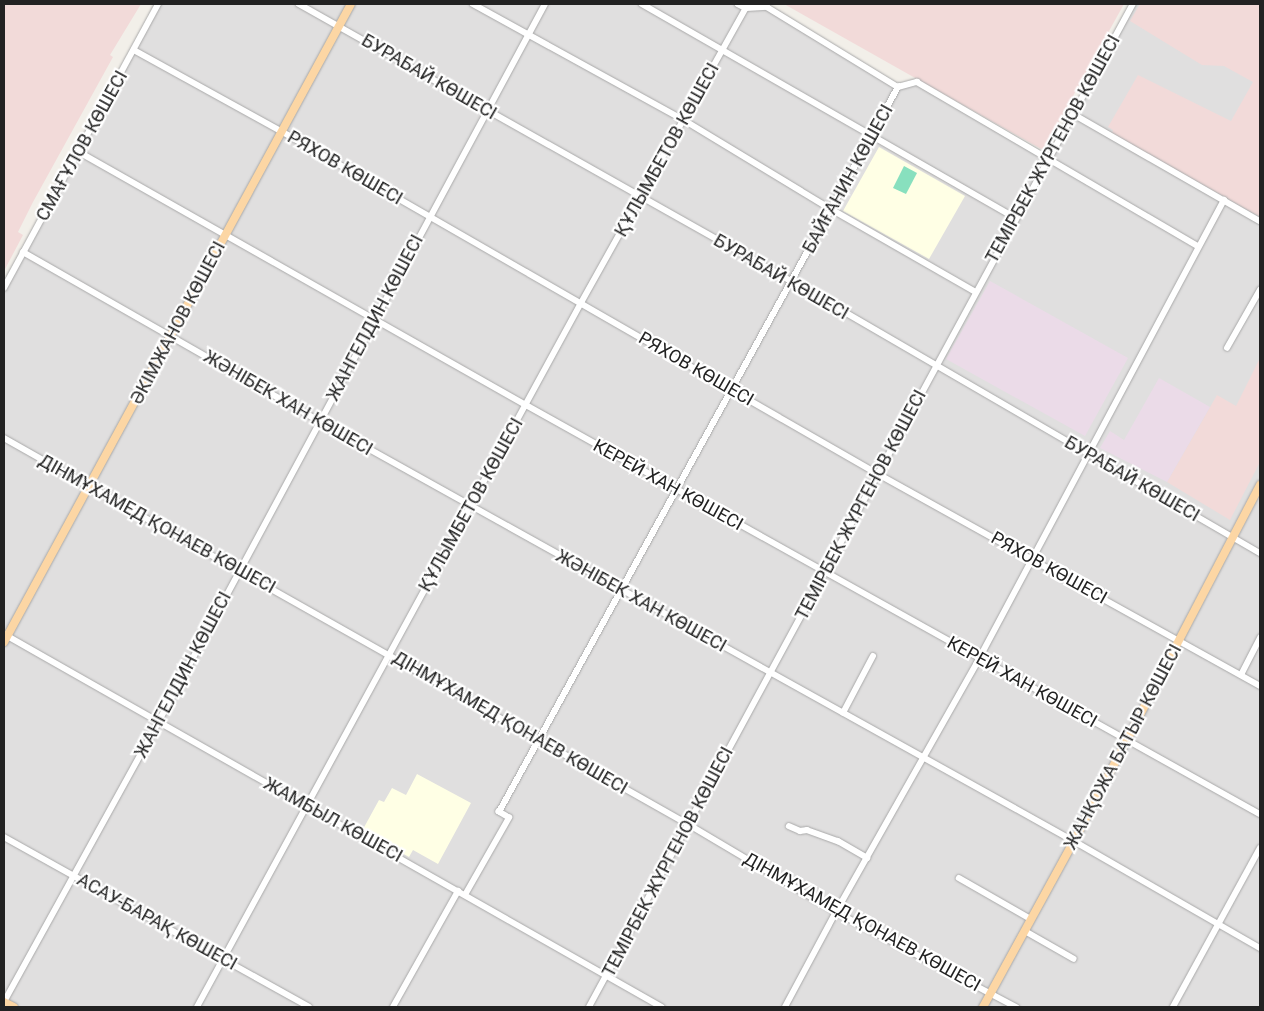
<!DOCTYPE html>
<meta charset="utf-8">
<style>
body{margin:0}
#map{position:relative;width:1264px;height:1011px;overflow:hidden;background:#f2efe9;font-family:Roboto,sans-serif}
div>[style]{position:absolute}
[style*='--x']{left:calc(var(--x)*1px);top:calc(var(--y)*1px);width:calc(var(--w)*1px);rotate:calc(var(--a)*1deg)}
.residential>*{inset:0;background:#e0dfdf}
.commercial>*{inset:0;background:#f2dad9}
.industrial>*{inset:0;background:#ebdbe8}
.education>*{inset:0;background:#ffffe5}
.pitch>*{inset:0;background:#88e0be}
.roads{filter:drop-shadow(0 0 1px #a9a9a9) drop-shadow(0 0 1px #a9a9a9)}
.minor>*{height:5.5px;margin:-2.75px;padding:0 2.75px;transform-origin:2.75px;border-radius:2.75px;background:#fff}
.major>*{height:8px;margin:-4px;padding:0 4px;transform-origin:4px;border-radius:4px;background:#fcd6a4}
span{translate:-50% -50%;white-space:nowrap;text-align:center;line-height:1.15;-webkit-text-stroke:4.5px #fff;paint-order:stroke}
.street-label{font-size:18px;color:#222}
.frame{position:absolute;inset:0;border:5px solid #222;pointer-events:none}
</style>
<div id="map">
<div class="residential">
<i style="clip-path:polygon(158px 4px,748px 4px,746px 8px,767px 7px,898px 87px,917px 82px,1048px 159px,1133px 4px,1260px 4px,1260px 1007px,4px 1007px,4px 288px)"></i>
</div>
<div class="commercial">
<i style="clip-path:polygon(4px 4px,141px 4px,110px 55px,113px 57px,33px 202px,18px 232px,23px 235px,4px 271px)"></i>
<i style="clip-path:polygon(784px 4px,1124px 4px,1043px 150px)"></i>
<i style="clip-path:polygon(1140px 4px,1260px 4px,1260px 217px,1143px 151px,1112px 133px,1113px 130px,1108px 127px,1138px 75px,1231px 121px,1253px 82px,1224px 66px,1202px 65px,1130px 21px)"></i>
<i style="clip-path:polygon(1260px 358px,1260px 462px,1230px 520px,1167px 482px,1217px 395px,1236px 406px)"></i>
</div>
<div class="industrial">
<i style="clip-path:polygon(990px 281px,1128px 358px,1085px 436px,946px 359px)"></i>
<i style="clip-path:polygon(1159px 378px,1210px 407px,1167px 482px,1100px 448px,1110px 431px,1124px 440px)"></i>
</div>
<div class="education">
<i style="clip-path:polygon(879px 147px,965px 196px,929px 259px,843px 211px)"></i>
<i style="clip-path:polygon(417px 774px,471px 803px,438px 864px,413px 850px,409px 857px,362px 831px,379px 800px,384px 802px,392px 788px,406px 795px)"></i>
</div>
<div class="pitch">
<i style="clip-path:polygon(904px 166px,917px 173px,906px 194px,893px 188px)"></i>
</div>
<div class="roads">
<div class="minor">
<i style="--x:299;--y:4;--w:567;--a:29.37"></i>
<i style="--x:793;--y:282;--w:540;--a:30.13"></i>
<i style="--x:473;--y:4;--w:241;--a:28.8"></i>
<i style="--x:684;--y:120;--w:172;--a:31.2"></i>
<i style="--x:831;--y:209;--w:167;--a:29.8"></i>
<i style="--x:642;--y:4;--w:431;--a:29.8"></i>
<i style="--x:738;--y:4;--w:9;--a:27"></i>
<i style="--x:746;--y:8;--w:21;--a:-3"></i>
<i style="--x:767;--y:7;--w:153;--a:31.4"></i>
<i style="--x:898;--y:87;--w:20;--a:-15"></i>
<i style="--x:917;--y:82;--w:325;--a:30.3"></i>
<i style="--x:134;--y:50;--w:168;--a:28.9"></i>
<i style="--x:281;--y:131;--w:689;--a:29.88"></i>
<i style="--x:878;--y:474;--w:437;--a:29"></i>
<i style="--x:1073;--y:114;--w:215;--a:29.8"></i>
<i style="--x:79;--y:152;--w:514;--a:29.51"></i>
<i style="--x:526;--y:405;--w:840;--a:29.13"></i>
<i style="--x:23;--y:252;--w:341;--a:29.7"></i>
<i style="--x:319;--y:421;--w:864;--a:29.09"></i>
<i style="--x:1074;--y:841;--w:215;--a:29.9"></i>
<i style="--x:4;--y:288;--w:323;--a:-61.5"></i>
<i style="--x:1227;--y:348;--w:67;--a:-60.4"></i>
<i style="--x:4;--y:438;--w:785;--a:29.44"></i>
<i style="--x:688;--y:824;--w:172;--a:30.7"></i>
<i style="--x:836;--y:912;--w:204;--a:27.8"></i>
<i style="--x:4;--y:634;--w:756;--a:29.55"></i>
<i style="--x:1241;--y:675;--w:42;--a:-62.8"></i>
<i style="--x:843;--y:713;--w:64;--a:-62.2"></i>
<i style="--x:789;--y:826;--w:12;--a:24"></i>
<i style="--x:800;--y:831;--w:7;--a:-8"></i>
<i style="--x:807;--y:830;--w:33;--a:20"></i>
<i style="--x:838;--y:841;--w:34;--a:30"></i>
<i style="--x:4;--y:837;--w:349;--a:29.1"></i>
<i style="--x:959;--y:878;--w:83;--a:29.7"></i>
<i style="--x:465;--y:895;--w:89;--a:-60.3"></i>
<i style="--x:509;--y:818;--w:12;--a:-149"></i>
<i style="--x:499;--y:812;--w:828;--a:-61.17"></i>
<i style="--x:1025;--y:931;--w:56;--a:29.7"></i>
<i style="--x:4;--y:1002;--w:321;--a:-61.1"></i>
<i style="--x:159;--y:721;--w:814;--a:-61.7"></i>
<i style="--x:197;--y:1007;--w:802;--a:-61.39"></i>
<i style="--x:581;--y:303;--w:342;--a:-60.8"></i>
<i style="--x:393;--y:1007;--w:133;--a:-60.7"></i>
<i style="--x:589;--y:1007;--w:1141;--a:-61.53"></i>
<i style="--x:785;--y:1007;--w:108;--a:-61.8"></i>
<i style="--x:836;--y:912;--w:293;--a:-60.5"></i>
<i style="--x:980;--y:657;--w:518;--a:-61.9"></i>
<i style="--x:1173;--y:1007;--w:181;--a:-61.3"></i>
</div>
<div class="major">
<i style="--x:4;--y:642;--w:726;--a:-61.46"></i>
<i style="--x:4;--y:1002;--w:11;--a:27"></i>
<i style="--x:983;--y:1007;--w:189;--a:-61.3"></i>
<i style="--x:1074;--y:841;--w:402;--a:-62.4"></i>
</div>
</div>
<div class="street-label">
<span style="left:429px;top:77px;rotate:30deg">БУРАБАЙ КӨШЕСІ</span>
<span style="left:82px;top:146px;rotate:-61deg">СМАҒҰЛОВ КӨШЕСІ</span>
<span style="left:1053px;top:149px;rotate:-61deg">ТЕМІРБЕК ЖҮРГЕНОВ КӨШЕСІ</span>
<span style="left:667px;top:150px;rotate:-61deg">ҚҰЛЫМБЕТОВ КӨШЕСІ</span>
<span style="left:345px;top:168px;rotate:30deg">РЯХОВ КӨШЕСІ</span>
<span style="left:848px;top:179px;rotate:-61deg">БАЙҒАНИН КӨШЕСІ</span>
<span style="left:781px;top:277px;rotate:30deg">БУРАБАЙ КӨШЕСІ</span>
<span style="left:375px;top:318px;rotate:-62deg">ЖАНГЕЛДИН КӨШЕСІ</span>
<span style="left:178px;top:323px;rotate:-62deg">ӘКІМЖАНОВ КӨШЕСІ</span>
<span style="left:696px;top:369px;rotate:30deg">РЯХОВ КӨШЕСІ</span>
<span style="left:288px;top:403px;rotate:30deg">ЖӘНІБЕК ХАН КӨШЕСІ</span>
<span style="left:1132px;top:479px;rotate:30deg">БУРАБАЙ КӨШЕСІ</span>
<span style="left:668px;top:485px;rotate:29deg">КЕРЕЙ ХАН КӨШЕСІ</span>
<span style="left:471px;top:505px;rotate:-61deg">ҚҰЛЫМБЕТОВ КӨШЕСІ</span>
<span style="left:861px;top:505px;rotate:-62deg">ТЕМІРБЕК ЖҮРГЕНОВ КӨШЕСІ</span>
<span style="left:157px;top:524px;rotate:29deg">ДІНМҰХАМЕД ҚОНАЕВ КӨШЕСІ</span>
<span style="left:1049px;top:568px;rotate:29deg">РЯХОВ КӨШЕСІ</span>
<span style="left:641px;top:601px;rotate:29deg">ЖӘНІБЕК ХАН КӨШЕСІ</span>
<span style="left:183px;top:675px;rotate:-62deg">ЖАНГЕЛДИН КӨШЕСІ</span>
<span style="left:1022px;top:682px;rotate:29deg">КЕРЕЙ ХАН КӨШЕСІ</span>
<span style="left:510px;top:723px;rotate:30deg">ДІНМҰХАМЕД ҚОНАЕВ КӨШЕСІ</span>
<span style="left:1123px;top:747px;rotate:-62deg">ЖАНҚОЖА БАТЫР КӨШЕСІ</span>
<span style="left:333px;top:820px;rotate:29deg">ЖАМБЫЛ КӨШЕСІ</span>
<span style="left:668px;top:862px;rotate:-62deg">ТЕМІРБЕК ЖҮРГЕНОВ КӨШЕСІ</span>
<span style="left:157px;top:922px;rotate:29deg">АСАУ-БАРАҚ КӨШЕСІ</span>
<span style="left:862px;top:922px;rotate:29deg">ДІНМҰХАМЕД ҚОНАЕВ КӨШЕСІ</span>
</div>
<div class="frame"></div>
</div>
